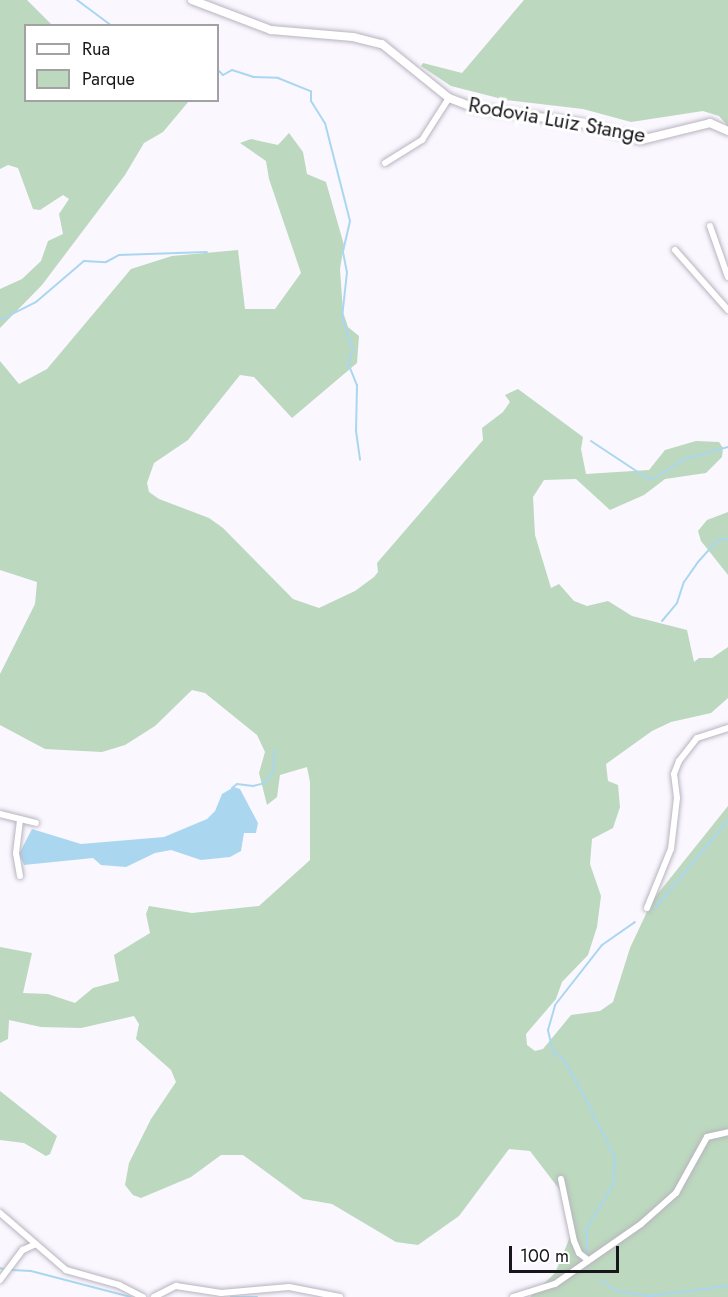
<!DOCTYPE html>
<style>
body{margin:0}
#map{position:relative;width:728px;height:1297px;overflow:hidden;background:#faf7ff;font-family:Jost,sans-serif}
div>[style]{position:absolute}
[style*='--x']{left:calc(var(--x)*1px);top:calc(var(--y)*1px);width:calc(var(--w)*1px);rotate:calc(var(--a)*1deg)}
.green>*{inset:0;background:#bcd8be}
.water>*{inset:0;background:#aad7ef}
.stream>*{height:2px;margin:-1px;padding:0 1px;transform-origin:1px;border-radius:1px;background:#aad7ef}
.roads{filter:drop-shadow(0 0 2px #b8b4bf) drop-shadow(0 0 2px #b8b4bf)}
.street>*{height:6px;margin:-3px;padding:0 3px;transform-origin:3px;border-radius:3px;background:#fff}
.secondary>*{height:8px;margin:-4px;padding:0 4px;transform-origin:4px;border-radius:4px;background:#fff}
span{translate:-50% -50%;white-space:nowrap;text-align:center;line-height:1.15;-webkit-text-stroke:6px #fff;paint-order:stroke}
.street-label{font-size:21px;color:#17161a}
.legend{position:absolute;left:24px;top:24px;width:195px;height:78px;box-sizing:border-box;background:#fff;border:2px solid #a2a2a3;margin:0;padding:8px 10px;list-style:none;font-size:18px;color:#17161a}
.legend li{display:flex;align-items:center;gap:12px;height:30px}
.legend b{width:30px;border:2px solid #a2a2a3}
.scale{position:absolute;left:509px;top:1246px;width:110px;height:27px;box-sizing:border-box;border:3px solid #17161a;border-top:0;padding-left:8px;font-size:18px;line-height:21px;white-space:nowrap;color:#17161a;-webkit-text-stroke:4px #fff;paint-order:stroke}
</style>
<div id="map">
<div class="green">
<i style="clip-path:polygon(0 0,27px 0,52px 25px,26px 26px,26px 100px,189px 101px,163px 132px,144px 143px,125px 175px,42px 285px,0 328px,0 289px,22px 279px,41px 261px,48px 241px,63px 234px,59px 214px,69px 199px,63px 195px,40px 210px,33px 209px,18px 168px,8px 165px,0 169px)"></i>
<i style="clip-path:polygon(524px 0,728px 0,728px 126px,719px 116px,703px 111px,631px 122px,583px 109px,506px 100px,451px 86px,421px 66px,423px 63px,462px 73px)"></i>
<i style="clip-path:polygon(289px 133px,303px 152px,307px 174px,326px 182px,344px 245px,340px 269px,343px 312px,348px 327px,359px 336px,357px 363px,292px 418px,254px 377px,240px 375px,188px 440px,154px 463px,147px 483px,149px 492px,159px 499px,209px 518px,223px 528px,293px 599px,319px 608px,355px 591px,374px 577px,378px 572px,377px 563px,483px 440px,482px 428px,503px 412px,510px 402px,505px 395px,518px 389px,583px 437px,581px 449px,586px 474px,649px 470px,665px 450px,696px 441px,719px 442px,723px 448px,722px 457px,706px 473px,665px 479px,644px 495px,610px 510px,576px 479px,544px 480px,533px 497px,535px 535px,551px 588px,559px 584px,574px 601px,587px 606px,608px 601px,632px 616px,687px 630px,694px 662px,699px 658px,712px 658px,728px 647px,728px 698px,711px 713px,671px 722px,652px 731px,606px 764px,608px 781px,618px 785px,620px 807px,613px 828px,592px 839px,590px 864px,601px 896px,597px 927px,588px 955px,562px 982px,556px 999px,526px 1034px,527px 1045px,535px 1051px,543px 1049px,571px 1015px,600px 1011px,613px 1002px,630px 948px,652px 901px,728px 806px,728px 1297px,530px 1297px,555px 1273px,570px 1237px,566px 1198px,530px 1151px,509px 1149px,459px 1216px,418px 1245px,396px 1242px,332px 1204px,303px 1199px,243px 1155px,221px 1155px,191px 1177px,141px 1198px,133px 1195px,125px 1185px,129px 1163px,151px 1119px,176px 1082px,171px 1070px,136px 1039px,139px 1024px,134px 1016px,81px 1028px,41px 1027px,9px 1020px,8px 1039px,0 1043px,0 947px,32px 953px,23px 993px,48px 994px,75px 1003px,93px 988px,119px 981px,114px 955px,150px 933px,146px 914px,149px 906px,192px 913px,259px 906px,310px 860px,310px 782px,307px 767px,280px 775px,277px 797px,267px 805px,259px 773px,265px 752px,257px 735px,205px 693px,192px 690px,155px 726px,125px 745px,102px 752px,45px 749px,0 725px,0 674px,35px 604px,37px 582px,0 570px,0 361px,19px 384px,47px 369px,131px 269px,172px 256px,238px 250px,245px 309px,275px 309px,301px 273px,269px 179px,266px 161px,240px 143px,251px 139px,278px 145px)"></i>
<i style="clip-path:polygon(728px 512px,728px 575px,701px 541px,698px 531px,707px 520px)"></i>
<i style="clip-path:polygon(0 1091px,57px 1136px,50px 1154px,46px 1156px,24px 1143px,0 1140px)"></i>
</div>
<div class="water">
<i style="clip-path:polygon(234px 787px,240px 789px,258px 823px,256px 833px,244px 833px,241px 851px,230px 857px,201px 860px,171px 850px,155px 853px,126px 867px,101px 865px,93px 858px,24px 865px,19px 854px,32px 829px,81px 844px,164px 837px,207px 819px,215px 811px,222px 794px)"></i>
</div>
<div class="stream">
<i style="--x:77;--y:0;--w:44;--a:36.6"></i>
<i style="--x:218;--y:70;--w:7;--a:45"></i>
<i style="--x:223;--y:75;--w:10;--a:-29"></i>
<i style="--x:232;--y:70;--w:22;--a:18"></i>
<i style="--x:253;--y:77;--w:25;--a:2"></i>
<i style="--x:278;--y:78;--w:35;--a:22"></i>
<i style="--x:311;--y:91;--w:10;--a:90"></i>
<i style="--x:311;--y:101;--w:26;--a:58"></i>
<i style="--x:325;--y:123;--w:101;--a:75.7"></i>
<i style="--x:350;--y:221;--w:32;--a:103"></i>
<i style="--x:343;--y:252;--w:20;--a:79"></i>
<i style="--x:347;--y:272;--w:46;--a:96.2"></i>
<i style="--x:342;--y:318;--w:34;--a:71"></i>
<i style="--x:353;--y:350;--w:14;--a:111"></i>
<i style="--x:348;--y:363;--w:24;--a:68"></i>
<i style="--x:357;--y:385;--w:46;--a:91.2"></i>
<i style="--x:356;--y:431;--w:29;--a:82"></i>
<i style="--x:0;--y:320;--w:40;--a:-26.6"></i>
<i style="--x:36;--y:302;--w:63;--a:-40.5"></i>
<i style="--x:84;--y:261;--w:22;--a:3"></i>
<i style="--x:106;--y:262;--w:15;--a:-28"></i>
<i style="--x:119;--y:255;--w:88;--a:-2"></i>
<i style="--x:591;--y:441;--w:67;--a:33.5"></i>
<i style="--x:647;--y:478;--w:8;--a:0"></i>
<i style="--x:655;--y:478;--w:35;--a:-33"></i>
<i style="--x:684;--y:459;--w:46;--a:-15.3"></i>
<i style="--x:662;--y:621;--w:23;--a:-50"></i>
<i style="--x:677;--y:603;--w:22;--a:-72"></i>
<i style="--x:684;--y:582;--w:24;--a:-55"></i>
<i style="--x:698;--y:562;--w:30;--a:-48"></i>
<i style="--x:718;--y:540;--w:10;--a:-6"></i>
<i style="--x:232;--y:788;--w:6;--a:-39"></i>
<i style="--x:237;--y:784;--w:16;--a:7"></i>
<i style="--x:253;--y:786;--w:12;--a:-14"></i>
<i style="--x:265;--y:783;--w:14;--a:-56"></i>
<i style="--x:273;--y:771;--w:22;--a:-85"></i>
<i style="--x:655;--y:908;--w:114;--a:-50.3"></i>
<i style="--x:587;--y:1252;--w:23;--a:-92"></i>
<i style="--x:586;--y:1229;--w:52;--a:-58.5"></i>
<i style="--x:613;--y:1185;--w:27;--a:-86"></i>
<i style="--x:615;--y:1158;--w:74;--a:-116.6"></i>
<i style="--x:582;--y:1092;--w:39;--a:-120"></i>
<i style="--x:562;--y:1058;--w:11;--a:-146"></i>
<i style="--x:553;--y:1052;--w:23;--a:-103"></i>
<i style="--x:548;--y:1030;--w:26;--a:-74"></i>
<i style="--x:555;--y:1005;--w:76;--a:-51.9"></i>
<i style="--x:602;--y:945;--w:40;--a:-34.9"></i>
<i style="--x:0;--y:1268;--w:3;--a:18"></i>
<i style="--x:12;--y:1270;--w:19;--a:3"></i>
<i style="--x:31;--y:1271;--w:103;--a:14.6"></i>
<i style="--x:601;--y:1280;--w:19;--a:35"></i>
<i style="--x:617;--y:1291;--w:33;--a:9"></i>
<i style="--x:650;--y:1296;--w:79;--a:-7.3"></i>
<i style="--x:231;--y:1297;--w:26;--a:0"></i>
</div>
<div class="roads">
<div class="street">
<i style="--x:385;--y:163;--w:44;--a:-31.9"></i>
<i style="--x:422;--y:140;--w:50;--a:-57.3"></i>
<i style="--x:710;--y:226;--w:54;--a:70.6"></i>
<i style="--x:675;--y:250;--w:80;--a:48.5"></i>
<i style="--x:0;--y:814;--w:37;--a:14"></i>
<i style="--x:20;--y:876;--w:23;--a:-100"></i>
<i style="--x:16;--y:853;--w:32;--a:-83"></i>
<i style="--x:647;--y:908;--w:64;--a:-67.9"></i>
<i style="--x:671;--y:849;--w:51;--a:-83.3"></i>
<i style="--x:677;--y:798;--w:24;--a:-97"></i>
<i style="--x:674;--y:774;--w:14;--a:-69"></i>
<i style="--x:679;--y:761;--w:29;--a:-52"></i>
<i style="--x:697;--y:738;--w:33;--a:-18"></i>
<i style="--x:561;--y:1179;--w:63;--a:78.2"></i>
<i style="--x:574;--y:1241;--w:13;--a:67"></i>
<i style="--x:579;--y:1253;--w:11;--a:38"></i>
<i style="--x:0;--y:1213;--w:87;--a:40.8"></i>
<i style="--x:66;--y:1270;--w:55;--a:15.8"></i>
<i style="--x:119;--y:1285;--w:27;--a:27"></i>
<i style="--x:0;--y:1280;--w:38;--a:-53"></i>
<i style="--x:23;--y:1250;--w:14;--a:-25"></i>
<i style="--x:154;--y:1297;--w:25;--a:-27"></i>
<i style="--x:176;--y:1286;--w:46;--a:8.8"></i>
<i style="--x:221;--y:1293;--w:68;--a:-5"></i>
<i style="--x:289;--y:1287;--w:52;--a:11.1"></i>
<i style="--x:513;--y:1297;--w:44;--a:-17.2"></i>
<i style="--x:555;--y:1284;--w:105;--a:-34.9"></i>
<i style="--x:641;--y:1224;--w:47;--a:-41.5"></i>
<i style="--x:676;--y:1193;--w:64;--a:-61"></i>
<i style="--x:707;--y:1137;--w:22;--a:-13"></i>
</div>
<div class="secondary">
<i style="--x:192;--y:0;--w:85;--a:20.8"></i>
<i style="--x:271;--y:30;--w:82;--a:4.9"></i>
<i style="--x:353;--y:37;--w:30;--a:14"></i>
<i style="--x:382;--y:44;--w:86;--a:38.9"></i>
<i style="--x:449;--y:98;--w:28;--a:21"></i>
<i style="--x:475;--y:108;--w:107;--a:8.1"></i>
<i style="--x:581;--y:123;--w:62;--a:15.8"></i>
<i style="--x:641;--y:140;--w:71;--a:-13.8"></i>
<i style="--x:710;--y:123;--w:20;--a:24"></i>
</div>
</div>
<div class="street-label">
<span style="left:557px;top:120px;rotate:10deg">Rodovia Luiz Stange</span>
</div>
<ul class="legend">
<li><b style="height:8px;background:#fff"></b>Rua</li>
<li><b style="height:16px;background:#bcd8be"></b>Parque</li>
</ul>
<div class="scale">100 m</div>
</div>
